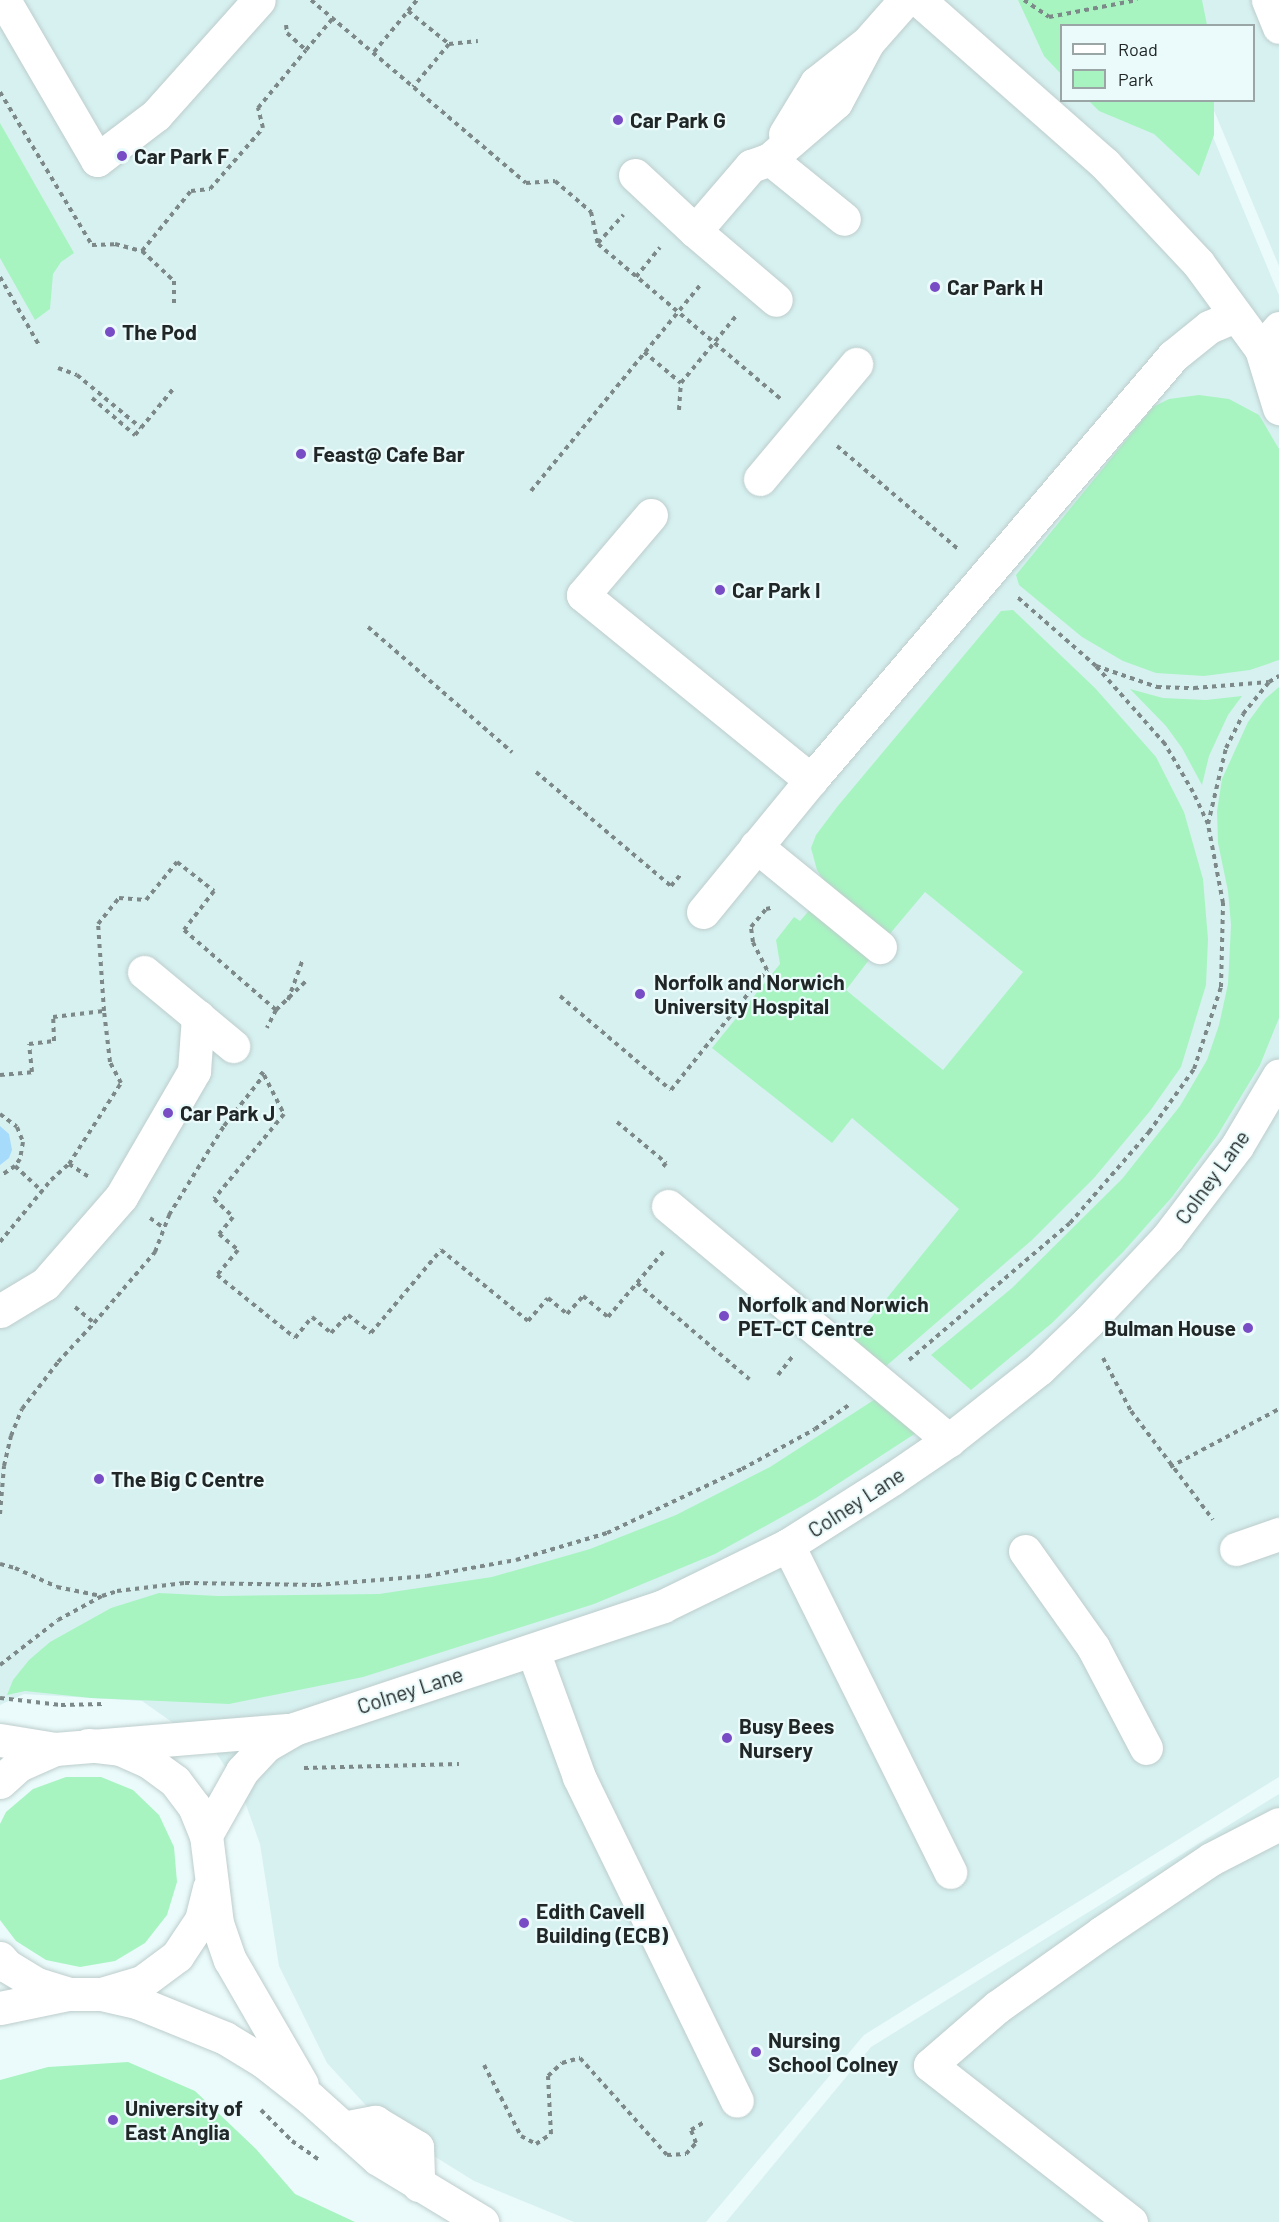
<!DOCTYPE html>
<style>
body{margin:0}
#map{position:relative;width:1279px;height:2222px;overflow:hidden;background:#ebfbfb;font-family:Barlow,sans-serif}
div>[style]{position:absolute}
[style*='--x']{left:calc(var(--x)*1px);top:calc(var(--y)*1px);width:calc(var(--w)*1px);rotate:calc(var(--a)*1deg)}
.built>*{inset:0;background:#d7f1f1}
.green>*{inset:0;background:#a7f4c1}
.water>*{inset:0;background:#a6dbfc}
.path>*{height:4px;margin-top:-2px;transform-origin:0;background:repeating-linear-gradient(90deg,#7d8888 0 4.5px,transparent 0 9px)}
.roads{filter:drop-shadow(0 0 2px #bdcdcc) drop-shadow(0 0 2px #bdcdcc)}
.minor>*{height:33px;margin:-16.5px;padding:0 16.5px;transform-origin:16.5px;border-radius:16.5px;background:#fff}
.dots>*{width:16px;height:16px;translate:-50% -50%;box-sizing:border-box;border:3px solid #ebfbfb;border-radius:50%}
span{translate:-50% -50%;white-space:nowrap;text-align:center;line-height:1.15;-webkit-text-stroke:4.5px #ebfbfb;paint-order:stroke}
.poi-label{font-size:21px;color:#212727;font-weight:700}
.left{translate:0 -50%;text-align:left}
.right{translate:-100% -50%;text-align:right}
.street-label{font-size:21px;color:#212727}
.legend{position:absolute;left:1060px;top:24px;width:195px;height:78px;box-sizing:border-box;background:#ebfbfb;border:2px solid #9aa6a6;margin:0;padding:8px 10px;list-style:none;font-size:18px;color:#212727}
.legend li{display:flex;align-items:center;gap:12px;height:30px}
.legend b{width:30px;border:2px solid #9aa6a6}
</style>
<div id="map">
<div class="built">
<i style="clip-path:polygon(0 0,1156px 0,1062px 26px,1062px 100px,1198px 101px,1279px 295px,1279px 1777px,864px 2035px,706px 2222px,574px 2222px,474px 2181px,384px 2125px,327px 2063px,279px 1966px,260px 1844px,240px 1788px,216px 1753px,142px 1701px,24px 1694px,0 1705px)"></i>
<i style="clip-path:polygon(1167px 0,1279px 0,1279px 266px,1210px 101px,1254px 100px,1254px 26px,1178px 25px)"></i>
<i style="clip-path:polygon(1279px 1794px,1279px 2222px,726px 2222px,871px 2047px)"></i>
</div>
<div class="green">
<i style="clip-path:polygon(1018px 0,1202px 0,1207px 25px,1062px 26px,1061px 74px,1044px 56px)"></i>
<i style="clip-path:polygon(1089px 101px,1214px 101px,1214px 135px,1199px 176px,1154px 134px,1099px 111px)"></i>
<i style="clip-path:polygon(0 123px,74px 253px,61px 262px,53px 274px,50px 309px,35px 320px,0 258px)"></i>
<i style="clip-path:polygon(1199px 395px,1229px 399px,1259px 415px,1279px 449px,1279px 660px,1250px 670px,1204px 676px,1156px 673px,1123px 661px,1082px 637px,1019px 585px,1016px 575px,1153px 407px,1169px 399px)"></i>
<i style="clip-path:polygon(1013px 610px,1095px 688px,1156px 757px,1184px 812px,1203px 879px,1208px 939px,1206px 985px,1181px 1067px,1150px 1111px,1094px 1178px,1032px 1240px,885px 1367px,853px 1340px,959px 1209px,852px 1118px,832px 1143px,712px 1048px,780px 964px,776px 940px,794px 917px,800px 921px,812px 907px,872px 956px,846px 990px,943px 1070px,1023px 972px,925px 892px,888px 936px,826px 884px,817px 870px,811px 848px,816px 835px,837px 807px,1001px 611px)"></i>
<i style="clip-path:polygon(1279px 687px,1279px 1018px,1260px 1065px,1217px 1136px,1172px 1197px,1123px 1252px,1052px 1323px,971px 1390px,931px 1355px,1012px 1288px,1122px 1179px,1180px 1106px,1207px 1060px,1219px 1025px,1228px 984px,1231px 925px,1228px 891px,1218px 843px,1217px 811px,1222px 779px,1248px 722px,1265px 699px)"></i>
<i style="clip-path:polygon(1130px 689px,1163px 698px,1206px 700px,1242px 696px,1228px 715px,1209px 756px,1202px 785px,1182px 748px,1166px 726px)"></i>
<i style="clip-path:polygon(877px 1398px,916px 1433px,816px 1498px,715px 1554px,594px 1604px,363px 1677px,229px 1704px,91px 1698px,25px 1691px,7px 1695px,13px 1680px,29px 1660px,50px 1642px,111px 1608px,159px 1593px,218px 1596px,379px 1594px,492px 1577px,590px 1549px,676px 1515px,770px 1467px)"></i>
<i style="clip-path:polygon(66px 1777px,101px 1777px,133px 1790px,159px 1815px,174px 1847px,177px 1882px,167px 1915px,145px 1943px,115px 1961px,80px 1967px,46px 1960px,16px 1941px,0 1920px,0 1824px,6px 1812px,33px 1789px)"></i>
<i style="clip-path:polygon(128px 2062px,195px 2091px,256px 2149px,295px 2194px,355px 2222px,0 2222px,0 2080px,48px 2067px)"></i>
</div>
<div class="water">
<i style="clip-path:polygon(0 1126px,9px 1134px,12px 1150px,9px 1158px,0 1165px)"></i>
</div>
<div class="path">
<i style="--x:311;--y:0;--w:282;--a:40.4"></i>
<i style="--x:526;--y:183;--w:29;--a:-4"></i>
<i style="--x:555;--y:181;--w:48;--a:40.7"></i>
<i style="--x:591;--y:212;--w:33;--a:78"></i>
<i style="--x:598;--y:244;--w:240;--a:40.3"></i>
<i style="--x:1024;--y:0;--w:30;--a:34"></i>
<i style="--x:1049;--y:17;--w:90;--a:-10.9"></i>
<i style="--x:408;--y:11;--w:14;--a:-51"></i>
<i style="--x:286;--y:25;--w:8;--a:83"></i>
<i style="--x:287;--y:33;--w:25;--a:42"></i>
<i style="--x:306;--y:50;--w:42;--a:-49.8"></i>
<i style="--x:449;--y:44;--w:29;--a:-6"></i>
<i style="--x:374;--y:52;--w:53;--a:-50.3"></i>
<i style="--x:408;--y:11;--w:53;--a:38.8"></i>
<i style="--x:449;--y:44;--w:56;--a:129.9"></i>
<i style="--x:0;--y:92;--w:179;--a:59"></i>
<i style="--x:92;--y:245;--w:23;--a:-2"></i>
<i style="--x:115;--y:244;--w:28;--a:15"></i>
<i style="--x:142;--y:251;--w:77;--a:-50.8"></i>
<i style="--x:191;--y:191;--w:19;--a:-6"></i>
<i style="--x:210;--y:189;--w:81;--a:-49"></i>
<i style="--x:263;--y:128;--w:21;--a:-104"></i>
<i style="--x:258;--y:108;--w:75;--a:-50.4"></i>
<i style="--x:598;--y:243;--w:38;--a:-48"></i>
<i style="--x:142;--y:251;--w:44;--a:43.2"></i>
<i style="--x:174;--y:281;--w:24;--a:90"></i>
<i style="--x:0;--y:277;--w:78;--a:60.2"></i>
<i style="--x:636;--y:277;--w:38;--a:-51"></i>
<i style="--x:644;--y:352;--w:48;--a:40"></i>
<i style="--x:681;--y:383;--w:87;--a:-50.6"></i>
<i style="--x:58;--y:368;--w:20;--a:20"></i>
<i style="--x:77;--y:375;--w:83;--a:39.6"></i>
<i style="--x:141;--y:428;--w:52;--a:-50.5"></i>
<i style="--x:92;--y:398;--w:57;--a:40.7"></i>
<i style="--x:135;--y:435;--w:9;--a:-49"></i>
<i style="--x:679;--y:410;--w:27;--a:-86"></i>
<i style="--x:837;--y:446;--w:160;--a:40.4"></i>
<i style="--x:531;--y:491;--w:268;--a:-50.6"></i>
<i style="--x:368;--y:627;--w:191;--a:41"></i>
<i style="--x:1096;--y:666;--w:65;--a:19"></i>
<i style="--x:1157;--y:687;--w:37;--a:2"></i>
<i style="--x:1194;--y:688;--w:75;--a:-4.6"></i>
<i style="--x:1269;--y:682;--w:12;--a:-31"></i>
<i style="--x:536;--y:772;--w:177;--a:40.2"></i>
<i style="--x:671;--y:886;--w:17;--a:-50"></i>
<i style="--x:1208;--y:824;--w:78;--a:-76.7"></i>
<i style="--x:1226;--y:748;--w:38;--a:-63"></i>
<i style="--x:1243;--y:714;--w:41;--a:-50.9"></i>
<i style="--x:560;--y:996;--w:145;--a:40.3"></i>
<i style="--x:671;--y:1090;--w:154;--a:-51.3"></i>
<i style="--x:767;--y:970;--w:31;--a:-117"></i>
<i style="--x:753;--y:942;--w:15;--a:-98"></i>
<i style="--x:751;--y:927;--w:23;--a:-50"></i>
<i style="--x:766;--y:909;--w:5;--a:-11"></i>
<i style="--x:288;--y:1000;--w:44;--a:-69.9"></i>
<i style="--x:276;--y:1010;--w:42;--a:-44"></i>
<i style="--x:0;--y:1075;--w:32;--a:-5"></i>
<i style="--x:32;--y:1072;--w:28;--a:-96"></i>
<i style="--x:29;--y:1044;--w:25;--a:-7"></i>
<i style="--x:54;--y:1041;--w:24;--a:-92"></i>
<i style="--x:53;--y:1017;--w:51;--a:-6.7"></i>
<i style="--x:264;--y:1075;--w:44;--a:62.9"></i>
<i style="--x:284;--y:1114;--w:110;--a:129.5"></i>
<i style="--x:214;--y:1199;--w:26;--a:43"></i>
<i style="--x:233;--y:1217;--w:22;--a:129"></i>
<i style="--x:219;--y:1234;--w:25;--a:40"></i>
<i style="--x:238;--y:1250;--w:33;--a:130"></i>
<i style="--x:217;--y:1275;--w:100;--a:38.9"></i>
<i style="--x:295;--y:1338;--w:27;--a:-51"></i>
<i style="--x:312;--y:1317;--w:25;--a:40"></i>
<i style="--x:331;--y:1333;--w:25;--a:-47"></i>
<i style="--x:348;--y:1315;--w:29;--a:38"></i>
<i style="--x:371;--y:1333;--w:109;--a:-49.9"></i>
<i style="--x:441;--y:1250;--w:112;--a:39.2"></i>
<i style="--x:528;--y:1321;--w:30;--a:-49"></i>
<i style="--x:548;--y:1298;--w:25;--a:40"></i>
<i style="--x:567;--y:1314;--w:24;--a:-48"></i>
<i style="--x:583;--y:1296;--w:33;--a:40"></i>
<i style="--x:608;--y:1317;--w:87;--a:-49.7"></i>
<i style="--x:0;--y:1114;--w:21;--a:37"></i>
<i style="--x:17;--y:1127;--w:16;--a:68"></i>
<i style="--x:23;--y:1142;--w:17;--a:100"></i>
<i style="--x:20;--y:1159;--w:9;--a:126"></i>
<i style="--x:15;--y:1166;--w:18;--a:146"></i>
<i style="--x:617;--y:1122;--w:64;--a:39.9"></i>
<i style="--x:666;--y:1163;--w:8;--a:130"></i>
<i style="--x:69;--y:1164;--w:24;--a:33"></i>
<i style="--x:15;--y:1166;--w:37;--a:43"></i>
<i style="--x:150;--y:1218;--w:17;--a:36"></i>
<i style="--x:0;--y:1242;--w:80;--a:-50.6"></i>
<i style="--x:51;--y:1180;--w:24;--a:-42"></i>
<i style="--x:69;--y:1164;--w:96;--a:-57.3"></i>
<i style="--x:121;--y:1083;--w:24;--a:-118"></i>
<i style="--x:110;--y:1062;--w:51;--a:-96.7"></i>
<i style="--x:104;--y:1011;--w:87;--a:-93.9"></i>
<i style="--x:98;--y:924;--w:33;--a:-51"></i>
<i style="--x:119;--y:898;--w:27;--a:4"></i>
<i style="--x:146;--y:900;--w:49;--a:-50.8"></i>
<i style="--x:177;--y:862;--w:47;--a:38.1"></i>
<i style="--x:214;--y:891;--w:49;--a:127.6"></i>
<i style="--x:184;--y:930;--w:122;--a:41"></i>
<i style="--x:276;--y:1010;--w:20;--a:117"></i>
<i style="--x:637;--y:1283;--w:148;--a:40.6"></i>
<i style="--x:75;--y:1307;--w:25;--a:40"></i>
<i style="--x:94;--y:1323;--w:94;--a:-49.3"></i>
<i style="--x:155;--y:1252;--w:40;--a:-69"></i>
<i style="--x:169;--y:1215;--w:105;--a:-58.3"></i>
<i style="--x:224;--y:1126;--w:65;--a:-51.9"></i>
<i style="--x:264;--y:1075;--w:6;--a:-141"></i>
<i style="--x:1103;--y:1358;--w:60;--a:62.2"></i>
<i style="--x:1131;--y:1411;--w:136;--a:53"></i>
<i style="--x:909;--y:1360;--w:211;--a:-40.4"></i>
<i style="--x:1070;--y:1223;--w:121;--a:-49"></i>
<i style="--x:1149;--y:1132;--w:77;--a:-54.5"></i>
<i style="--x:1194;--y:1069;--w:86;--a:-71.8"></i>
<i style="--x:1221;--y:987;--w:84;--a:-88.6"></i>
<i style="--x:1223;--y:903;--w:80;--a:-100.8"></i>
<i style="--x:1208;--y:824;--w:35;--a:-115"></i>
<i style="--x:1193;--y:792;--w:56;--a:-120.3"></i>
<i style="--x:1165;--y:744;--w:104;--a:-131.5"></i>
<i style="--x:1096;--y:666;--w:106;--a:-138.8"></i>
<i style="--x:778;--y:1375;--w:23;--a:-52"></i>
<i style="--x:1170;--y:1467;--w:123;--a:-28"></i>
<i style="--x:0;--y:1514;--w:48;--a:-85.2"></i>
<i style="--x:4;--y:1466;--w:31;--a:-77"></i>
<i style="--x:11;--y:1436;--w:29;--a:-68"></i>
<i style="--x:22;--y:1409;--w:59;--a:-52.5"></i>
<i style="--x:58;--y:1362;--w:53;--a:-47.3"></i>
<i style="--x:0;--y:1564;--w:16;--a:15"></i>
<i style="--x:15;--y:1568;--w:46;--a:24.3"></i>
<i style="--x:57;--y:1587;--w:45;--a:11.6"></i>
<i style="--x:0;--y:1665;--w:73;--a:-37.8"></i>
<i style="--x:58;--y:1620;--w:50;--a:-28.6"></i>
<i style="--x:102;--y:1596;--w:16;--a:-18"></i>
<i style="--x:117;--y:1591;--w:68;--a:-6.7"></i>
<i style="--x:185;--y:1583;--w:132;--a:0.9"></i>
<i style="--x:317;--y:1585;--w:110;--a:-4.7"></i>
<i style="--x:427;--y:1576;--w:90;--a:-10.2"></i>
<i style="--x:516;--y:1560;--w:95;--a:-16.5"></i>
<i style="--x:607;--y:1533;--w:149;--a:-25.4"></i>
<i style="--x:742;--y:1469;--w:83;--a:-28.7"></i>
<i style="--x:815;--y:1429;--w:43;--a:-35.5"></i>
<i style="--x:0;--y:1698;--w:61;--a:6.5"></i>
<i style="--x:61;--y:1705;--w:43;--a:-1.3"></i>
<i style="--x:304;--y:1768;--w:155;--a:-1.5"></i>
<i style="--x:484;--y:2065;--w:80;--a:62.5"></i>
<i style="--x:521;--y:2136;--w:17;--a:28"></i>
<i style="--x:536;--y:2144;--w:18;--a:-34"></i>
<i style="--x:551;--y:2134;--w:58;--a:-93"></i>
<i style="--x:548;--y:2076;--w:19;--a:-43"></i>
<i style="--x:562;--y:2063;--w:19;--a:-16"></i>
<i style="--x:580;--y:2058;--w:130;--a:48.1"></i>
<i style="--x:667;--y:2155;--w:19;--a:-3"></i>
<i style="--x:686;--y:2154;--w:15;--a:-48"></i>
<i style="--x:696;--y:2143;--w:14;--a:-111"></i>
<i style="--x:691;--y:2130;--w:17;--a:-31"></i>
<i style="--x:261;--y:2110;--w:44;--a:45"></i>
<i style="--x:292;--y:2141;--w:33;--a:35"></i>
</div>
<div class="roads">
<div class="minor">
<i style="--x:4;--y:0;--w:185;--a:59.8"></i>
<i style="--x:97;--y:160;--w:74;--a:-37.3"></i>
<i style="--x:156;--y:115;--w:154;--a:-48.2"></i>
<i style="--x:919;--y:0;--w:248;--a:41.4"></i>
<i style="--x:1105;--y:164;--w:136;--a:46.8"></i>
<i style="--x:1198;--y:263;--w:107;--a:53.8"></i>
<i style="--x:1261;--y:349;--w:62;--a:73"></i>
<i style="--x:1268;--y:0;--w:29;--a:68"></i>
<i style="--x:785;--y:134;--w:60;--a:-58.7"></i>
<i style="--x:816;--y:83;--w:66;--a:-38.3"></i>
<i style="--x:868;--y:42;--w:56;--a:-48.6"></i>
<i style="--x:770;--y:159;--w:95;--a:39"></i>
<i style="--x:635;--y:175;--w:82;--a:43"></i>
<i style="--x:695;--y:231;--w:106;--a:40.4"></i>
<i style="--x:695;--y:231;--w:86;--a:-49.3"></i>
<i style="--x:751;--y:166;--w:20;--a:-20"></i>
<i style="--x:770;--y:159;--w:87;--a:-40.8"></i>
<i style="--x:836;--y:102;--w:68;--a:-61.9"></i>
<i style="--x:1261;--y:349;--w:28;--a:-49"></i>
<i style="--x:760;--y:479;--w:150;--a:-50.1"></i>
<i style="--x:651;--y:515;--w:105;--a:130.4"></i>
<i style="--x:583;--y:595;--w:294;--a:39.1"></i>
<i style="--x:756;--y:846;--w:160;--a:39.2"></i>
<i style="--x:703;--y:912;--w:171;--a:-50.7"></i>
<i style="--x:811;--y:780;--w:558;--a:-49.51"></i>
<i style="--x:1173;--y:356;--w:46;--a:-38.9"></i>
<i style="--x:1209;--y:327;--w:28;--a:-23"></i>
<i style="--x:144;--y:972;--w:116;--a:39.7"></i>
<i style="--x:668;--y:1206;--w:366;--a:39.8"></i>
<i style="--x:0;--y:1311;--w:52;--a:-31"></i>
<i style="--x:45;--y:1284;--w:116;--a:-48.9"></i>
<i style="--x:121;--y:1197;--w:146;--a:-59.9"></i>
<i style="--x:194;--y:1071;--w:55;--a:-85.8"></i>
<i style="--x:788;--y:1545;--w:365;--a:63.6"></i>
<i style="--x:1236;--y:1549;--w:46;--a:-19.2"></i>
<i style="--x:1025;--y:1551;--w:118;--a:54.7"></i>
<i style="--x:1093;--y:1647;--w:114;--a:62.3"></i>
<i style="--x:533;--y:1651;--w:134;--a:69.9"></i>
<i style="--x:579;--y:1777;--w:360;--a:64"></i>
<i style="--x:0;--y:1740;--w:56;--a:9.3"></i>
<i style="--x:88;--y:1745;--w:32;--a:7"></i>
<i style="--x:120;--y:1749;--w:32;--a:24"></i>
<i style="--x:149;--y:1762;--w:32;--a:36"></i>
<i style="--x:175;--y:1781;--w:31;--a:53"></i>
<i style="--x:194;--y:1806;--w:31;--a:68"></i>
<i style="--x:206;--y:1835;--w:89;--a:82.9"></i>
<i style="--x:217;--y:1923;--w:39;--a:71"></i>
<i style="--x:230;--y:1960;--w:143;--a:59.9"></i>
<i style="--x:0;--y:1782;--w:25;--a:-42"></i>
<i style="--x:19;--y:1765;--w:39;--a:-24"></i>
<i style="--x:55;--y:1749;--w:233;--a:-4.7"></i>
<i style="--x:206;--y:1835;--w:73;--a:-60.6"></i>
<i style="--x:242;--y:1771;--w:34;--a:-47"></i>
<i style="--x:265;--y:1746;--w:34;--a:-30"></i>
<i style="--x:294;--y:1729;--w:389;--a:-18.4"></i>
<i style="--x:663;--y:1606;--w:139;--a:-26"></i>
<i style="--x:788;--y:1545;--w:123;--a:-32.4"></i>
<i style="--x:892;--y:1479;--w:69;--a:-34.4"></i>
<i style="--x:949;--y:1440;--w:115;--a:-38.3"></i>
<i style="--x:1039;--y:1369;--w:69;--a:-43.8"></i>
<i style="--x:1089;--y:1321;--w:114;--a:-46.8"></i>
<i style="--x:1167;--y:1238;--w:116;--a:-52.7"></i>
<i style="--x:1237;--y:1146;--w:82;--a:-59.4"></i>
<i style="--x:0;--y:1958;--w:11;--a:49"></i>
<i style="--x:7;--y:1966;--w:35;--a:31"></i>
<i style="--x:37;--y:1984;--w:34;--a:17"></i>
<i style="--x:70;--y:1994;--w:31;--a:0"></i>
<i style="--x:101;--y:1994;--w:43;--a:-16.3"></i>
<i style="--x:142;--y:1982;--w:44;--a:-36.6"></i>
<i style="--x:177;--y:1956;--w:43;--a:-56.3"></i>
<i style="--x:201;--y:1920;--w:33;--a:-76"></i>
<i style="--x:101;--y:1994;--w:39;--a:13"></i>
<i style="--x:139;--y:2003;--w:93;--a:22.1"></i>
<i style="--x:225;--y:2038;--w:44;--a:31.2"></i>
<i style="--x:263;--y:2061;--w:60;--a:38.2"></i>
<i style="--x:310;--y:2098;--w:91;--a:41.9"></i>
<i style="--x:378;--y:2159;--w:122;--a:31.2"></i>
<i style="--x:0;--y:2008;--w:69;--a:-11.6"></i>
<i style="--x:343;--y:2128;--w:33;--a:-11"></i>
<i style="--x:375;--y:2122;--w:49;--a:30.8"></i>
<i style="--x:417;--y:2147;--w:38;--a:88"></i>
<i style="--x:1131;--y:2222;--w:255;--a:-142"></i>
<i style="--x:930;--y:2065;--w:89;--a:-40.9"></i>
<i style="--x:997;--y:2007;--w:128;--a:-35.4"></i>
<i style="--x:1101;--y:1933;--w:133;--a:-33.9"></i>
<i style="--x:1211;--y:1859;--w:76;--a:-27.2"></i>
</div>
</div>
<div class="dots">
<i style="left:618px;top:120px;background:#784cc4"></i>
<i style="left:122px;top:156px;background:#784cc4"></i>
<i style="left:935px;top:287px;background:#784cc4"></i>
<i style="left:110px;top:332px;background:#784cc4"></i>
<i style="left:301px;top:454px;background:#784cc4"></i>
<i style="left:720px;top:590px;background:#784cc4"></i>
<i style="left:640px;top:994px;background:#784cc4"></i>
<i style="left:168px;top:1113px;background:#784cc4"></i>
<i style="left:724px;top:1316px;background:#784cc4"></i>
<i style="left:1248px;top:1328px;background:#784cc4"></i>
<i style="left:99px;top:1479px;background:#784cc4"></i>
<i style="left:727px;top:1738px;background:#784cc4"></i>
<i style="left:524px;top:1923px;background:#784cc4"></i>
<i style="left:756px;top:2052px;background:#784cc4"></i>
<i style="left:113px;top:2120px;background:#784cc4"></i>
</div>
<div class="poi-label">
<span class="left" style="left:630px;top:120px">Car Park G</span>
<span class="left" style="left:134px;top:156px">Car Park F</span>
<span class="left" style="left:947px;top:287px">Car Park H</span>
<span class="left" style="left:122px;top:332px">The Pod</span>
<span class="left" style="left:313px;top:454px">Feast@ Cafe Bar</span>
<span class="left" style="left:732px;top:590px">Car Park I</span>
<span class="left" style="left:654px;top:994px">Norfolk and Norwich<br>University Hospital</span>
<span class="left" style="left:180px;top:1113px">Car Park J</span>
<span class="left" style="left:738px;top:1316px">Norfolk and Norwich<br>PET-CT Centre</span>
<span class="right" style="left:1236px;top:1328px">Bulman House</span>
<span class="left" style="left:111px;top:1479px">The Big C Centre</span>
<span class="left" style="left:739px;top:1738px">Busy Bees<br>Nursery</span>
<span class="left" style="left:536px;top:1923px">Edith Cavell<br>Building (ECB)</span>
<span class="left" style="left:768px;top:2052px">Nursing<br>School Colney</span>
<span class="left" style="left:125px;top:2120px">University of<br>East Anglia</span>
</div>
<div class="street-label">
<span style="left:1212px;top:1177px;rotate:-54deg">Colney Lane</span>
<span style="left:856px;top:1502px;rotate:-33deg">Colney Lane</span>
<span style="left:410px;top:1690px;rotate:-18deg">Colney Lane</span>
</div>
<ul class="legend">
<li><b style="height:8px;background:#fff"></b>Road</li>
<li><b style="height:16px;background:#a7f4c1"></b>Park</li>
</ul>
</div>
